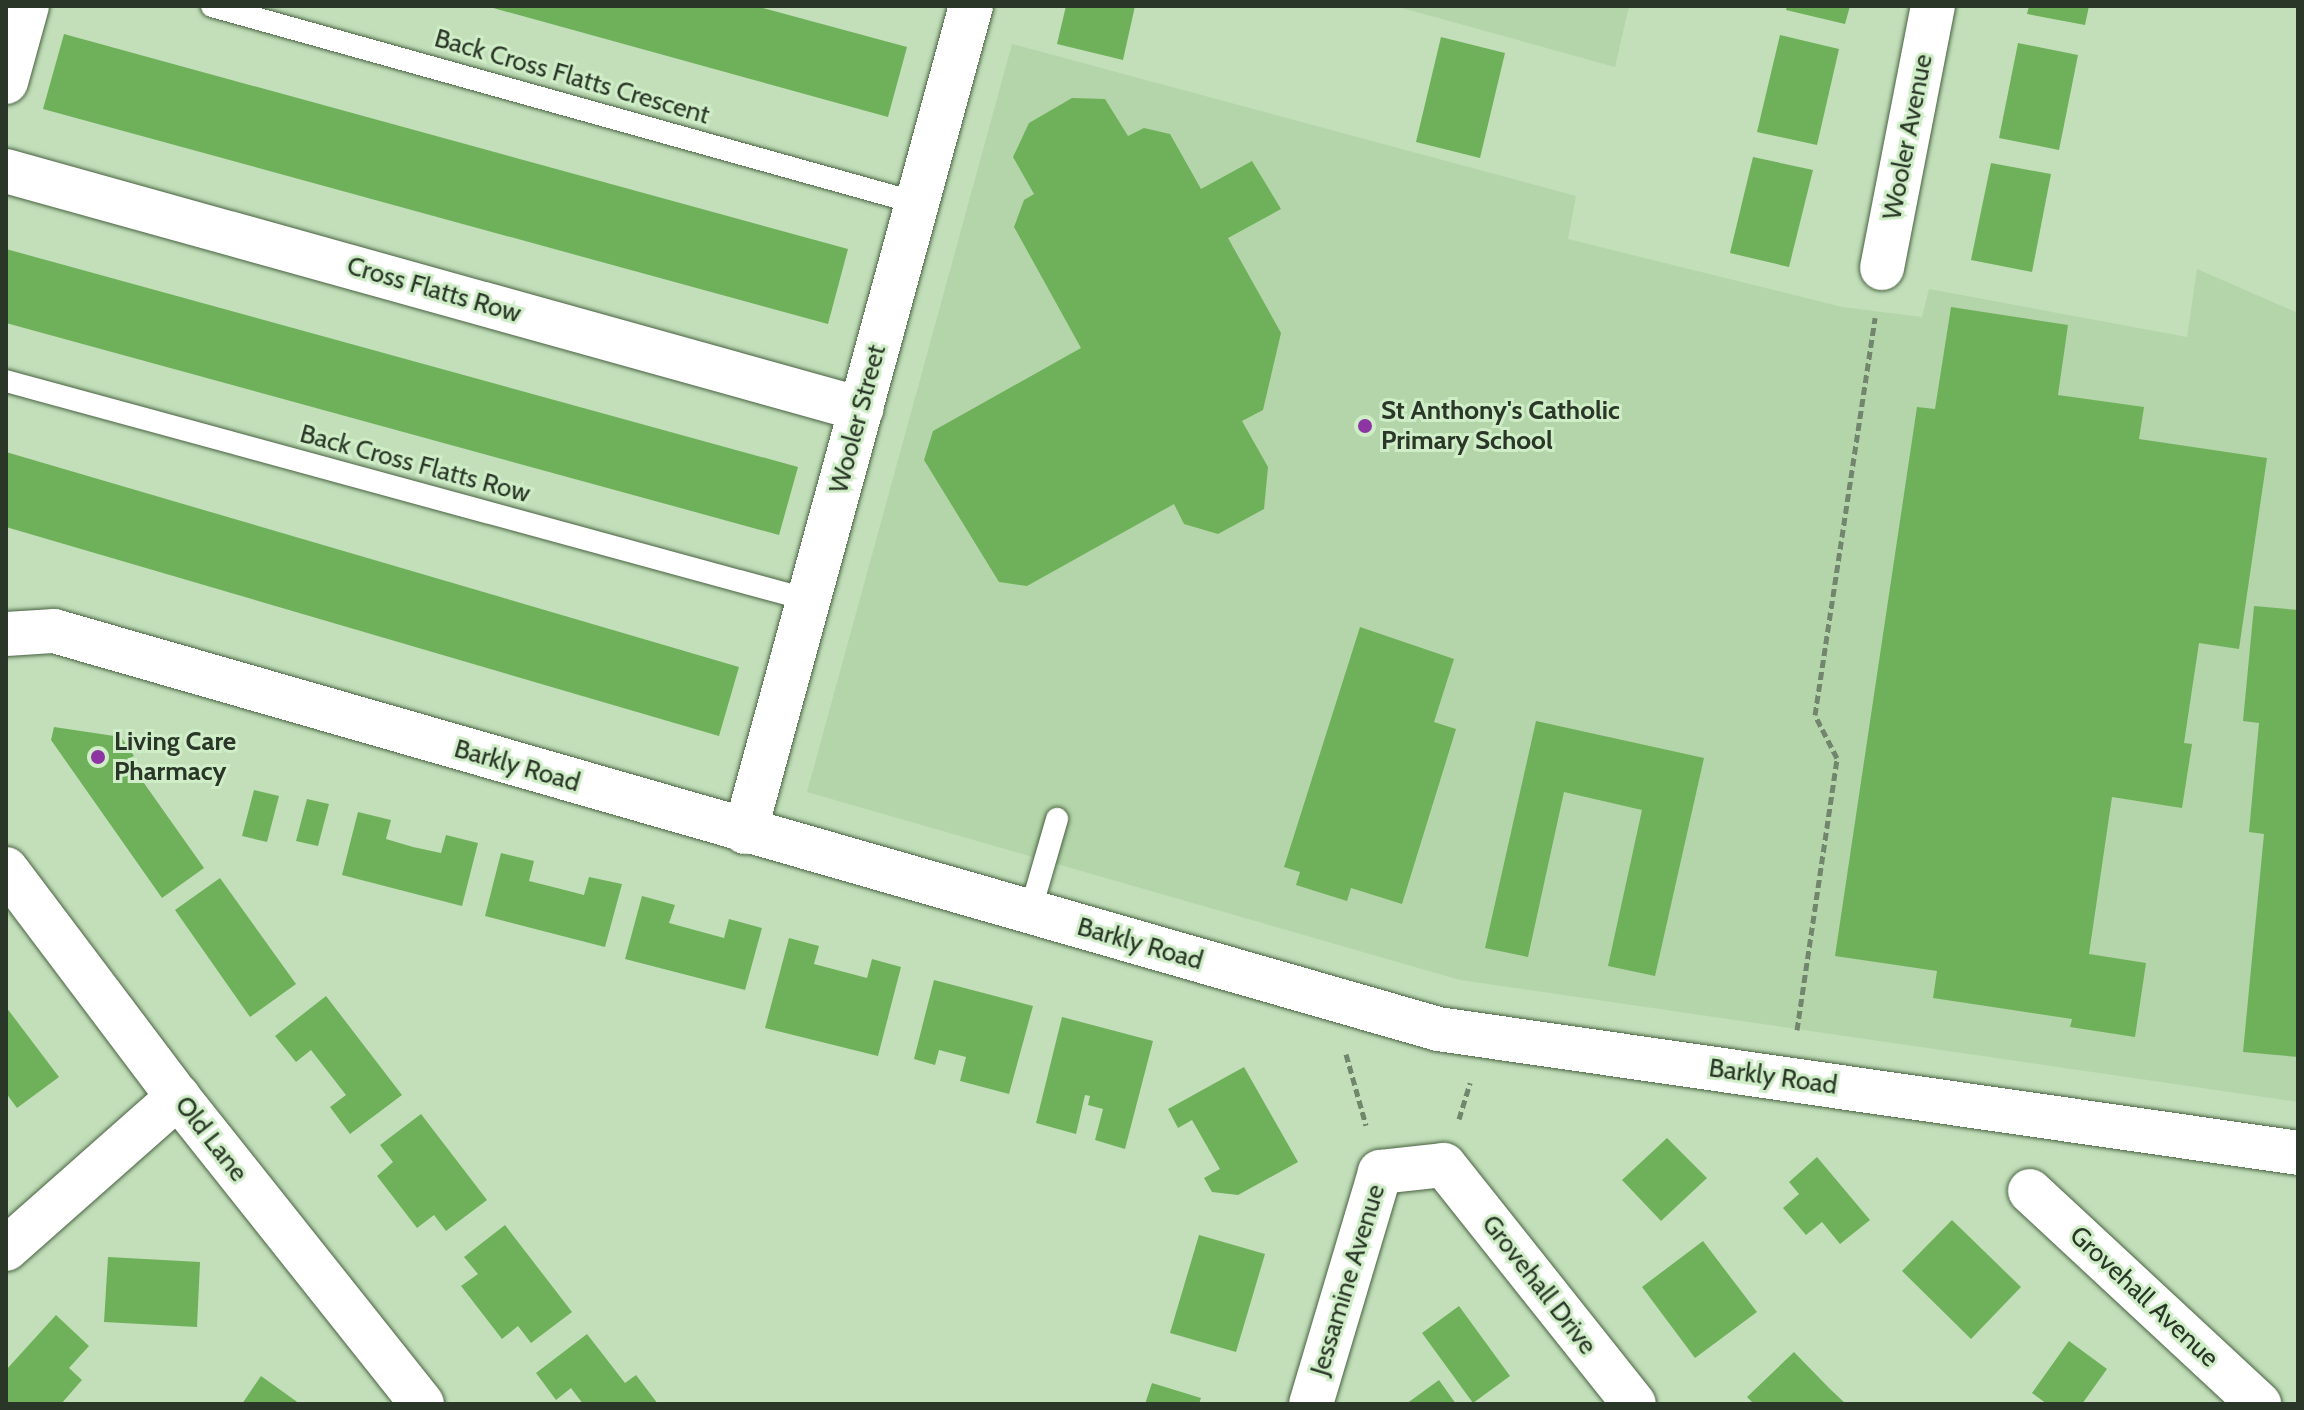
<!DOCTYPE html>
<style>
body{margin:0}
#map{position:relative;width:2304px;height:1410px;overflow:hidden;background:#c2dfba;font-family:Cabin,sans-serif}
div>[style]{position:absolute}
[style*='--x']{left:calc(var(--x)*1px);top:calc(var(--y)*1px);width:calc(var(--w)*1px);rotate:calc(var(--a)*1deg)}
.built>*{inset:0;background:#b3d5a9}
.building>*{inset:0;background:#6fb15a}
.path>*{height:5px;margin-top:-2.5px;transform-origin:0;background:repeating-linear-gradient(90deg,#72866d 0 8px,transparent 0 12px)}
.roads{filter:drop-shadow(0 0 2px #496241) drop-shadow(0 0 2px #496241)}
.lane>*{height:22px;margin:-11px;padding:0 11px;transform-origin:11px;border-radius:11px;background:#fff}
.street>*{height:44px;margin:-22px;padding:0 22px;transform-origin:22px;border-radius:22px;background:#fff}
.secondary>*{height:44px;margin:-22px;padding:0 22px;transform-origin:22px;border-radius:22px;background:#fff}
.dots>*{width:22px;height:22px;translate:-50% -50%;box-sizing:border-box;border:4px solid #cfedc7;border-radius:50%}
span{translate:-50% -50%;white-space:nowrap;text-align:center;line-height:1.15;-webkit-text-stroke:6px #cfedc7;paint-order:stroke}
.street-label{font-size:26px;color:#2a3627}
.poi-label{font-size:26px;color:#2a3627;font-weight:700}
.left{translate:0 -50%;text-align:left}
.frame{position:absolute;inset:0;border:8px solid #2a3627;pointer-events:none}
</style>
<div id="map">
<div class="built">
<i style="clip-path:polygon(1395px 6px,1629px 6px,1615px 67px)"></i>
<i style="clip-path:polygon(1012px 44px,1576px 196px,1568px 239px,1842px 307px,1922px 317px,1929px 289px,2187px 337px,2197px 269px,2298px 313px,2298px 1102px,1460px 980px,807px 792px)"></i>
</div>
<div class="building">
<i style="clip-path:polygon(486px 6px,756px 6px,907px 47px,888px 117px)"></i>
<i style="clip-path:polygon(1066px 6px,1135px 6px,1123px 60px,1057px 44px)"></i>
<i style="clip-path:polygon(1787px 6px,1850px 6px,1845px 24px,1786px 10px)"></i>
<i style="clip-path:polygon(2029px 6px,2089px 6px,2085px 25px,2027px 14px)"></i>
<i style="clip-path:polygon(64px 34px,848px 249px,828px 324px,43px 109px)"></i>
<i style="clip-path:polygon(1780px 35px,1839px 49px,1817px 145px,1757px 132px)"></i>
<i style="clip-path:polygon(1441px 37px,1505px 53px,1480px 158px,1416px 142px)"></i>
<i style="clip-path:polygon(2018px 43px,2078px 55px,2059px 150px,1999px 138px)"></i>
<i style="clip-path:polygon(1072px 98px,1105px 99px,1128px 136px,1144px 128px,1170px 134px,1201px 189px,1252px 161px,1281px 209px,1228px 238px,1281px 333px,1263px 410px,1242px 421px,1268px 467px,1264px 509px,1218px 534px,1184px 524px,1174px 504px,1027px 586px,999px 582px,924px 460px,933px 431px,1081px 348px,1014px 227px,1024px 200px,1034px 194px,1013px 157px,1029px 123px)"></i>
<i style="clip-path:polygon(1753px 157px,1813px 170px,1789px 267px,1730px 253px)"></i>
<i style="clip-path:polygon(1991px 163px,2051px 174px,2032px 272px,1971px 260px)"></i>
<i style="clip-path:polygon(6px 249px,798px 467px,779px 535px,6px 323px)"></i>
<i style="clip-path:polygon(1951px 307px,2068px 325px,2058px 395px,2144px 407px,2139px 439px,2267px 458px,2239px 649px,2199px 643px,2184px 743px,2192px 744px,2182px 808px,2112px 797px,2089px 954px,2146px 963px,2135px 1037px,2070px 1027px,2072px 1019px,1933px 998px,1937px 971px,1835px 956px,1917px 407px,1935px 409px)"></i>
<i style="clip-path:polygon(6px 452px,739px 667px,719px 736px,6px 527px)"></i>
<i style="clip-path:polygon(2254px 606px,2298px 610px,2298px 1057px,2243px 1052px,2264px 834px,2249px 832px,2259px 723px,2243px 721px)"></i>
<i style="clip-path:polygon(1360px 627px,1454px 659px,1434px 722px,1456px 729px,1402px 904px,1351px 888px,1347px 901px,1296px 885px,1300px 872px,1284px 867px)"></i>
<i style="clip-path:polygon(1536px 721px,1704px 758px,1655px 976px,1608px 966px,1642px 810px,1564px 792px,1528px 957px,1485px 948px)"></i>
<i style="clip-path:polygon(54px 727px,121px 737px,134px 756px,127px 759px,204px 868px,162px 898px,51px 740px)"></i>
<i style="clip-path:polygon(254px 790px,279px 796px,267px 842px,242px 836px)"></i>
<i style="clip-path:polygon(307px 799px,329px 804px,318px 846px,296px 841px)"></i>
<i style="clip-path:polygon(358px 812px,391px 820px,386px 839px,413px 847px,441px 853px,446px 835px,478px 843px,462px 906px,342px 875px)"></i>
<i style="clip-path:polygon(501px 853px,534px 861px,529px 881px,557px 888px,584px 895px,589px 877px,622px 884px,605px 947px,485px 916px)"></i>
<i style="clip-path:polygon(220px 878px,296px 984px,250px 1017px,175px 910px)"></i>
<i style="clip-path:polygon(642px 896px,675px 905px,669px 923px,724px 938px,729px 919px,762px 928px,745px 990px,625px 959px)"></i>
<i style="clip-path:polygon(789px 938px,819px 946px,814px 964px,867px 978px,872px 959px,901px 967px,878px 1056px,765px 1028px)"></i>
<i style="clip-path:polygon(934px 980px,1033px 1006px,1009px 1094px,960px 1081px,966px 1057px,939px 1050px,935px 1065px,914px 1059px)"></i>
<i style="clip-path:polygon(326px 996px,402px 1095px,350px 1134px,330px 1107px,346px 1095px,311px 1050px,296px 1062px,275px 1036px)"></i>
<i style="clip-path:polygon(6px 1007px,59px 1077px,17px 1108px,6px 1093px)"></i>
<i style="clip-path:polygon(1062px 1017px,1153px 1041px,1125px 1149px,1095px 1140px,1103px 1109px,1088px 1105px,1090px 1096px,1085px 1095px,1076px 1134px,1036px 1123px)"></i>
<i style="clip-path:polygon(1244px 1067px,1298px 1162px,1238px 1195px,1212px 1192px,1204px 1178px,1220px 1169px,1192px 1120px,1178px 1128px,1168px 1109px)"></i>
<i style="clip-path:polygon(421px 1114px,487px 1200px,446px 1231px,434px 1215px,417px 1228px,377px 1176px,393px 1162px,380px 1145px)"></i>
<i style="clip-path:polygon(1667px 1138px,1707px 1178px,1661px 1221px,1622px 1180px)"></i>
<i style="clip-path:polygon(1817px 1157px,1870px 1220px,1840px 1244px,1822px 1222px,1806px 1235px,1783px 1208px,1799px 1194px,1789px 1182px)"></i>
<i style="clip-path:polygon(1952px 1220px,2021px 1287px,1971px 1339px,1902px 1271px)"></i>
<i style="clip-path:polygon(505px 1225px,572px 1312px,531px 1343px,518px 1326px,502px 1339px,461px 1286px,478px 1274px,464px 1257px)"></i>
<i style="clip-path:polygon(1199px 1235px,1265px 1254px,1236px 1352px,1170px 1333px)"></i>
<i style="clip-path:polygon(1703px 1241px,1757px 1312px,1695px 1358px,1642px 1287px)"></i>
<i style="clip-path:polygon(108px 1257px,200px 1262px,197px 1327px,104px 1322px)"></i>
<i style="clip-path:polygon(1459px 1306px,1510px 1376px,1473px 1403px,1422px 1333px)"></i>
<i style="clip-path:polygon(56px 1315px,89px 1346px,69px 1368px,82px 1380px,61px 1404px,6px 1404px,6px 1370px)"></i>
<i style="clip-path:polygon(587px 1334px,625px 1383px,636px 1375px,658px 1404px,583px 1404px,571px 1388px,556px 1400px,536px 1373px)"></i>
<i style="clip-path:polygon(2069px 1341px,2107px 1369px,2082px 1404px,2047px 1404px,2032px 1393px)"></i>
<i style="clip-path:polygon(1794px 1352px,1829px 1388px,1846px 1404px,1754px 1404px,1747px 1397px)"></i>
<i style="clip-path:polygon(261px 1376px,300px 1404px,242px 1404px)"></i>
<i style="clip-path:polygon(1439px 1380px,1456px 1404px,1406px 1404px)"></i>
<i style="clip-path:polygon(1152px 1383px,1201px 1398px,1199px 1404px,1145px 1404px)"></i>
</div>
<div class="path">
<i style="--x:1797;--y:1030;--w:275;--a:-81.6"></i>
<i style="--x:1837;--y:758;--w:48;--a:-117.1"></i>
<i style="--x:1815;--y:715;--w:402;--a:-81.4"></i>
<i style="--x:1346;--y:1054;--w:74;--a:74.3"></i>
<i style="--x:1459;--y:1119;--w:38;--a:-73"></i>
</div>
<div class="roads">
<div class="lane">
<i style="--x:212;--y:6;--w:732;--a:15.61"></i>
<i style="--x:6;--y:381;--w:832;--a:15.26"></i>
<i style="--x:1030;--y:912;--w:97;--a:-73.8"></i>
</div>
<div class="street">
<i style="--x:6;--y:82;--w:79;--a:-74.6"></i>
<i style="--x:6;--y:171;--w:888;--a:15.56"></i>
<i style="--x:1882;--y:268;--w:267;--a:-79"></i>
<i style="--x:745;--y:832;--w:856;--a:-74.7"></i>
<i style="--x:2030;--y:1191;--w:313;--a:42.9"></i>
<i style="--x:6;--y:1249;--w:230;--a:-41.5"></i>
<i style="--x:1311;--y:1404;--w:242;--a:-73.4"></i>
<i style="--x:1380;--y:1172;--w:64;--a:-6.2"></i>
<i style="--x:1444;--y:1165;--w:305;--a:51.5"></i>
</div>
<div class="secondary">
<i style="--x:6;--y:634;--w:48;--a:-3.6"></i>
<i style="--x:54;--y:631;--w:1440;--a:16.04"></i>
<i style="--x:1438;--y:1029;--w:869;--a:8.2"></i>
<i style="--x:6;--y:869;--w:286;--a:53"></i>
<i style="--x:178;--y:1097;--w:392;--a:51.5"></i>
</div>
</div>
<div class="dots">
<i style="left:1365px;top:426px;background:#8d36a3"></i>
<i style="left:98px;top:757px;background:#8d36a3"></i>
</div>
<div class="street-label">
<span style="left:572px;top:77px;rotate:16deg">Back Cross Flatts Crescent</span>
<span style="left:1908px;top:137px;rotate:-79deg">Wooler Avenue</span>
<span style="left:434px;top:290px;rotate:16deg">Cross Flatts Row</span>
<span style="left:858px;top:419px;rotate:-75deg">Wooler Street</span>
<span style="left:415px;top:464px;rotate:15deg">Back Cross Flatts Row</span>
<span style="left:517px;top:766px;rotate:16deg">Barkly Road</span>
<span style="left:1140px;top:944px;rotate:16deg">Barkly Road</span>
<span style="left:1773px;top:1077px;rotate:8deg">Barkly Road</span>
<span style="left:211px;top:1139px;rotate:52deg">Old Lane</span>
<span style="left:1348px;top:1280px;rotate:-73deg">Jessamine Avenue</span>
<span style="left:1539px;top:1285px;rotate:52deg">Grovehall Drive</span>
<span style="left:2144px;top:1297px;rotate:43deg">Grovehall Avenue</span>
</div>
<div class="poi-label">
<span class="left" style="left:1381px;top:426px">St Anthony's Catholic<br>Primary School</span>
<span class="left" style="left:114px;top:757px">Living Care<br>Pharmacy</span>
</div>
<div class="frame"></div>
</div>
